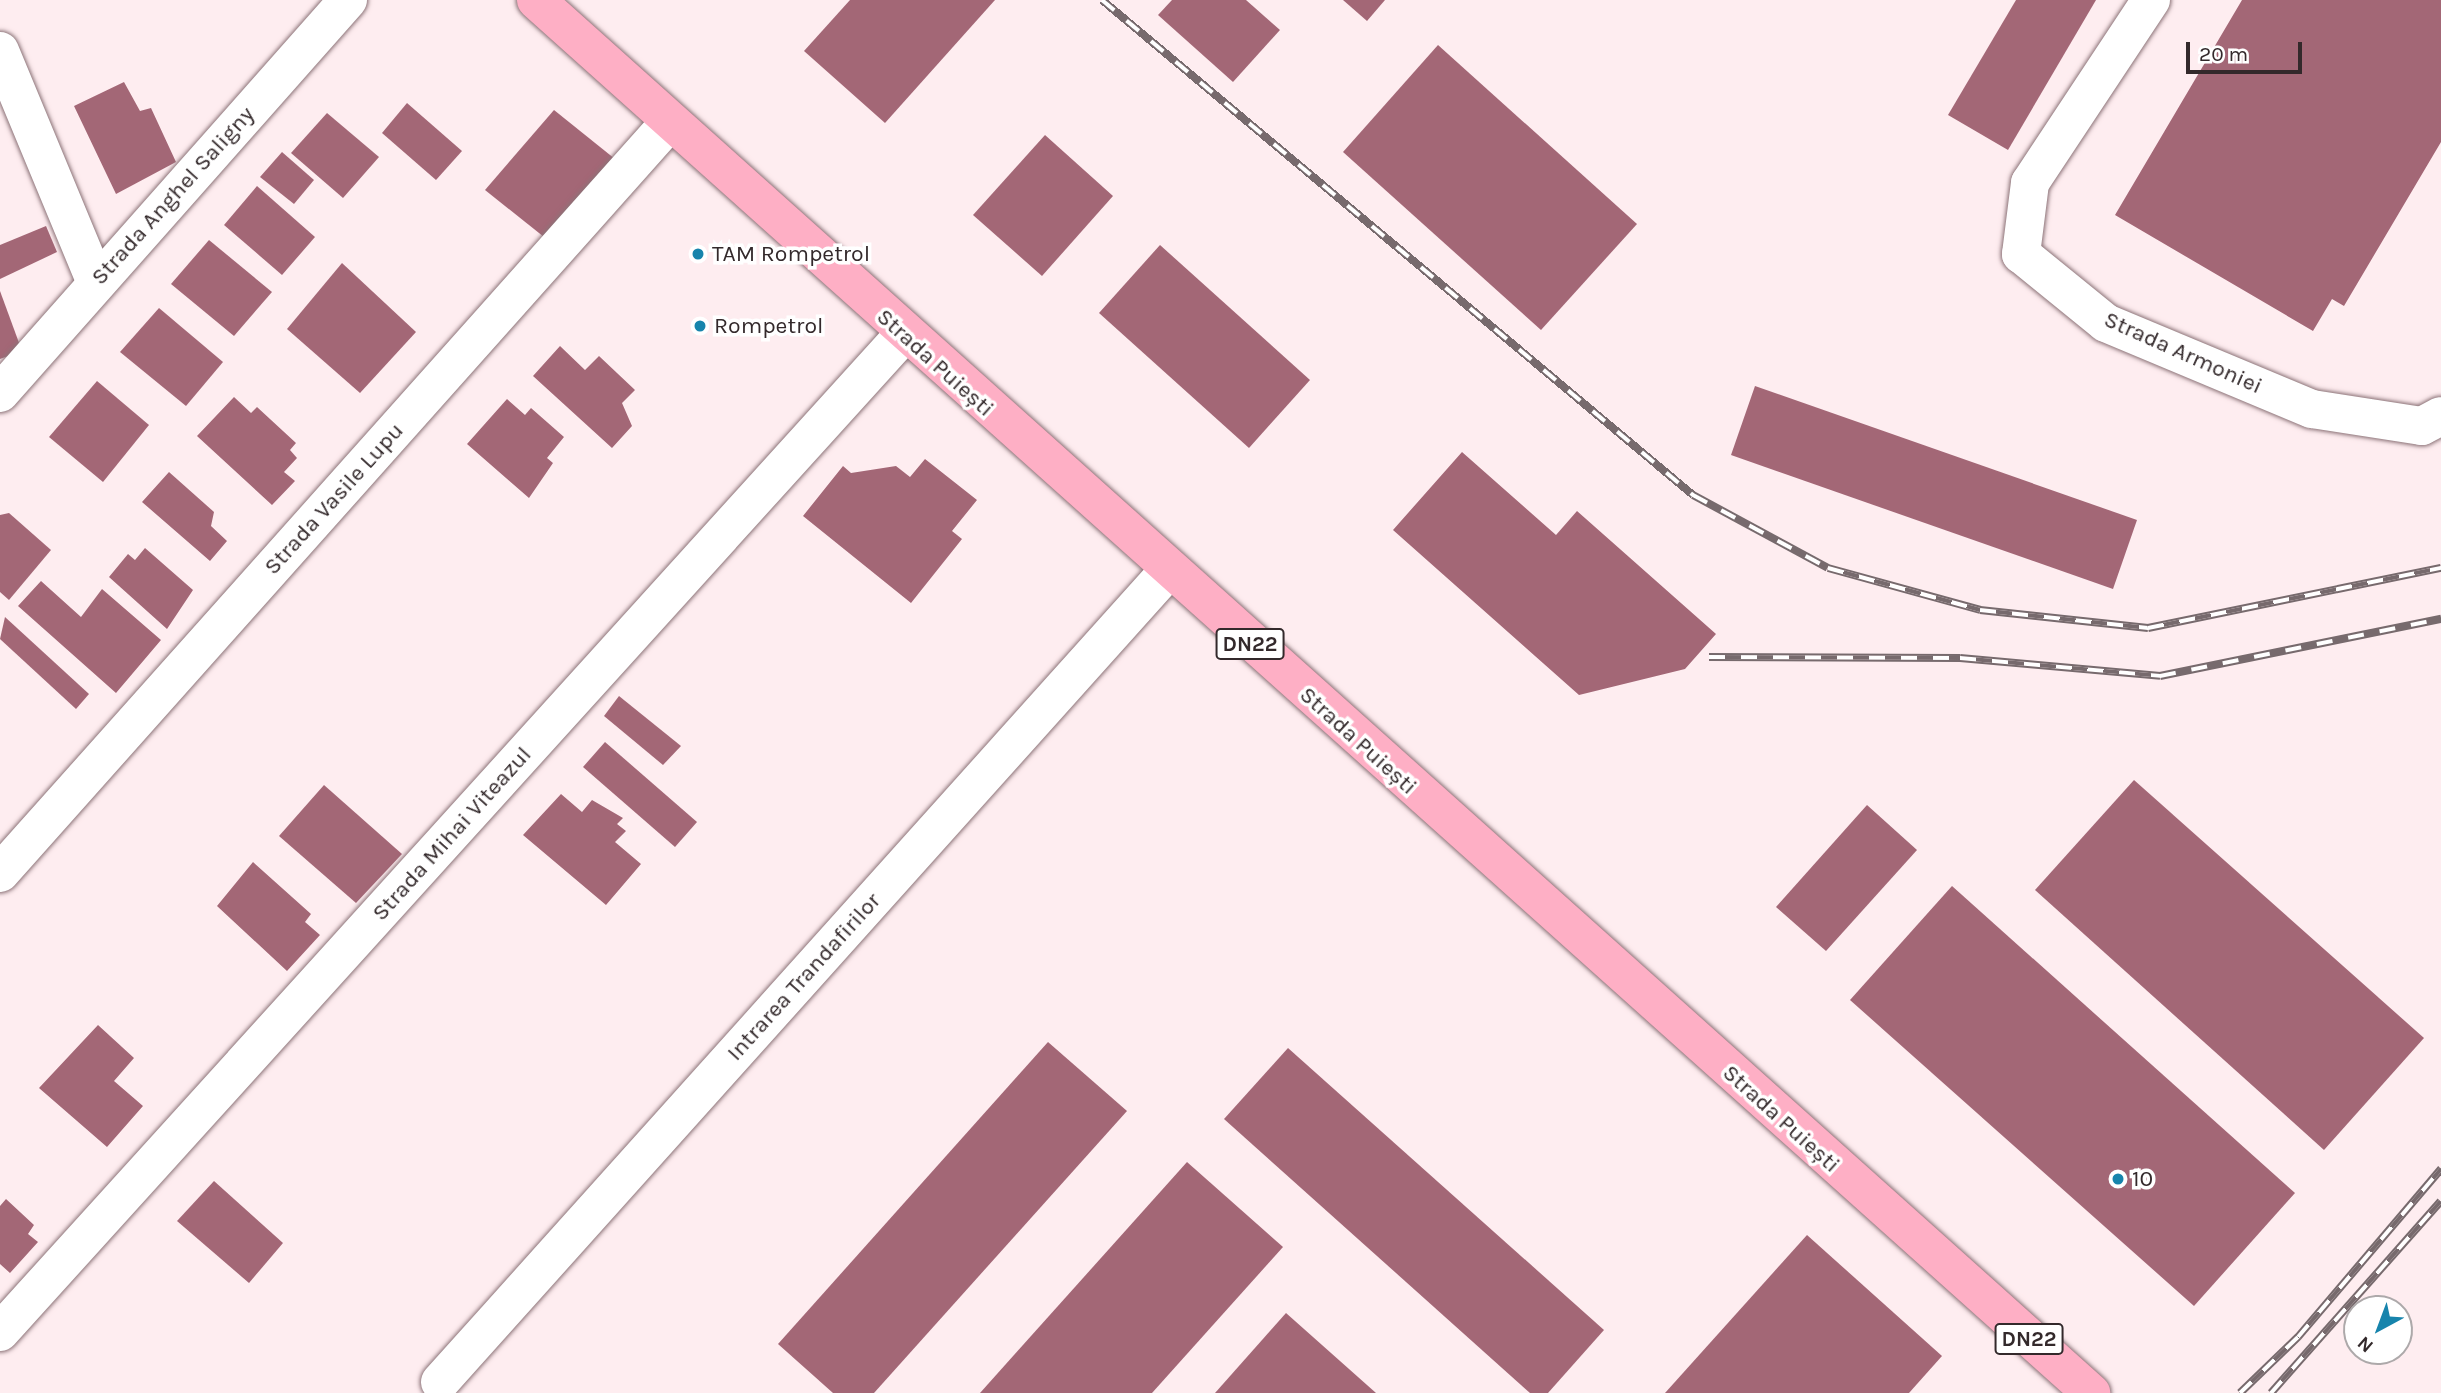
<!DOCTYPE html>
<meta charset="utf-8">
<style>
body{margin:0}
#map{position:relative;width:2441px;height:1393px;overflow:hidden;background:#feedf0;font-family:Karla,sans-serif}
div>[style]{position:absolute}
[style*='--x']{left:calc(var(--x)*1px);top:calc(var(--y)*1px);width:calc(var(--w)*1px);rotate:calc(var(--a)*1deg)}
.building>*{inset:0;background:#a36776}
.roads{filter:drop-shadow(0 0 2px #8c7378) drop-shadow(0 0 2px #8c7378)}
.minor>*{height:38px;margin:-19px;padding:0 19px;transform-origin:19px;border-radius:19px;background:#fff}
.major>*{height:38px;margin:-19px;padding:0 19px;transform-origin:19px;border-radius:19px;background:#feafc5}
.rail>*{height:8px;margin-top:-4px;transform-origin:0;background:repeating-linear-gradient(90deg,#fff 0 16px,#776a6d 0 32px);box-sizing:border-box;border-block:2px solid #776a6d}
.dots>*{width:19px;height:19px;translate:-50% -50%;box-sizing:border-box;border:4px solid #fff;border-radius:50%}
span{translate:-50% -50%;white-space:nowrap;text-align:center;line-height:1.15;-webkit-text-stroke:7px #fff;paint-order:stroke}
.shield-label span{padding:2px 5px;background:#fff;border:2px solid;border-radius:5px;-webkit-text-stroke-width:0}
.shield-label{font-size:21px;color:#33292b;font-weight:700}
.street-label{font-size:23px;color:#33292b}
.poi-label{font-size:23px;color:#33292b}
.left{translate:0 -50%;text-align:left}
.north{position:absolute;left:2343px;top:1295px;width:70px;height:70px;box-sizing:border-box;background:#fff;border:2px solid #ada9aa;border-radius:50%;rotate:221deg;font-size:19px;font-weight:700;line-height:28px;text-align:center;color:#33292b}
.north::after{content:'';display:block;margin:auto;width:24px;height:32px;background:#1784ac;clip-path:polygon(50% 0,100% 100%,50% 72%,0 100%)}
.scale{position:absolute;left:2186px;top:42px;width:116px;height:32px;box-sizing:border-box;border:4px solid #33292b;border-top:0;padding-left:9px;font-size:21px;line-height:24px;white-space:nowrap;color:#33292b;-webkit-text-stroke:5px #fff;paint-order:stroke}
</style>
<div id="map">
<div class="building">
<i style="clip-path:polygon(850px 0,995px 0,885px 123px,804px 51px)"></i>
<i style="clip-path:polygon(1172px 0,1246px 0,1280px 30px,1233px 82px,1158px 15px)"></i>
<i style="clip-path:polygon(1343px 0,1385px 0,1367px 21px)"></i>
<i style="clip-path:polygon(2016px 0,2096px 0,2008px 150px,1948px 115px)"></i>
<i style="clip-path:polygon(2242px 0,2441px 0,2441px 142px,2344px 306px,2332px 299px,2313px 331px,2115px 215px)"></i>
<i style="clip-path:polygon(1438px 45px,1637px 224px,1541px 330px,1343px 152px)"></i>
<i style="clip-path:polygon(124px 82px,140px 111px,151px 108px,176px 162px,116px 194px,74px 106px)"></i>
<i style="clip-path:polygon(407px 103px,462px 151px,436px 180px,382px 133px)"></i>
<i style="clip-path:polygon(554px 110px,615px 159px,549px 241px,485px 190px)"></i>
<i style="clip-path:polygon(327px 113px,379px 157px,343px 198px,291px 153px)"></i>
<i style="clip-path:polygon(1045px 135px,1113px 196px,1042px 276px,973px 215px)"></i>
<i style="clip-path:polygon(282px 152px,314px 180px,294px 204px,260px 177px)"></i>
<i style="clip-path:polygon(257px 186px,315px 237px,282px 275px,224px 225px)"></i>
<i style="clip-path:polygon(46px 226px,57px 252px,0 279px,0 245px)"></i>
<i style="clip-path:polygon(209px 240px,272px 292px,234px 336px,171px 284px)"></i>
<i style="clip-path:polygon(1160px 245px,1310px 380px,1249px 448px,1099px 313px)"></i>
<i style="clip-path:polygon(342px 263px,416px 332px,360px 393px,287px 329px)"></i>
<i style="clip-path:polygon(0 291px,22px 351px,0 359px)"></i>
<i style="clip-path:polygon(159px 308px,223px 362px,186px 406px,120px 352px)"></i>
<i style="clip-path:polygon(560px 346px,585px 370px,599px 356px,635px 390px,622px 403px,632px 426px,612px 448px,533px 376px)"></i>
<i style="clip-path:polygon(97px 381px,149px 425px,103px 482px,49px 437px)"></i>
<i style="clip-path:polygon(1755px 386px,2137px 520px,2113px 589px,1731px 455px)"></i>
<i style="clip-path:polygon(234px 397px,251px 413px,257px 407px,296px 443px,290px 450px,297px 458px,284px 472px,295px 481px,272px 505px,197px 436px)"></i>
<i style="clip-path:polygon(507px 399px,525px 415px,531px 408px,564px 437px,547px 458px,553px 463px,529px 498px,467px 444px)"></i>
<i style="clip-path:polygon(1462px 452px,1556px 535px,1577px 511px,1716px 634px,1685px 669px,1579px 695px,1393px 530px)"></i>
<i style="clip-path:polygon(925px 459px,977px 500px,952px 531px,962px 539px,911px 603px,803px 516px,843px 466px,851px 473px,896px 466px,910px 477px)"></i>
<i style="clip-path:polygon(169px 472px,214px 512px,211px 526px,227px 541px,210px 561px,142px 502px)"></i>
<i style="clip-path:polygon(9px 513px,51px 550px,9px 600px,0 592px,0 515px)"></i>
<i style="clip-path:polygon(145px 548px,193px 590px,167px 629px,109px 577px,128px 554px,135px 560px)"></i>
<i style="clip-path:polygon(41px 581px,81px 617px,102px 589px,161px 640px,116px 693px,18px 606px)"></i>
<i style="clip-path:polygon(5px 617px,89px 694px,76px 709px,0 639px)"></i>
<i style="clip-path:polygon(619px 696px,681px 746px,663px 765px,604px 716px)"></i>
<i style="clip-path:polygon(605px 742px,697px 822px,675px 847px,583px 767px)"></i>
<i style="clip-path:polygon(2134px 780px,2424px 1038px,2324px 1150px,2035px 890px)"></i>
<i style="clip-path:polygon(324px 785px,402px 854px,356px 903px,279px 836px)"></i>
<i style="clip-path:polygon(561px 794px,582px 812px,592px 800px,623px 818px,617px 824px,626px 831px,615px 842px,641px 864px,606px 905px,523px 835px)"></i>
<i style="clip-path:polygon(1867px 805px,1917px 850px,1826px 951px,1776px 907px)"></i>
<i style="clip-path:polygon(253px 862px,311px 914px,305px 922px,320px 935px,287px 971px,217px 906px)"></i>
<i style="clip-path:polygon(1952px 886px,2295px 1193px,2194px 1306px,1850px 1000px)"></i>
<i style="clip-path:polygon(98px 1025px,134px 1058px,114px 1081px,143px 1106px,107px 1147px,39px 1088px)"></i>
<i style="clip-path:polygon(1048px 1042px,1127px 1111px,874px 1393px,833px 1393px,778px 1344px)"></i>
<i style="clip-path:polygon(1288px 1048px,1604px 1330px,1548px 1393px,1530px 1393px,1224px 1119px)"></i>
<i style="clip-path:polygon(1187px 1162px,1283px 1247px,1152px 1393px,980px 1393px)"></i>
<i style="clip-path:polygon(214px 1181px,283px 1243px,249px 1283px,177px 1221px)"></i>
<i style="clip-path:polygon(6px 1199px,34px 1225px,28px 1234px,38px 1242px,10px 1273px,0 1264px,0 1206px)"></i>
<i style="clip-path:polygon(1807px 1235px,1942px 1356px,1909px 1393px,1665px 1393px)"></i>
<i style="clip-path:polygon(1286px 1313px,1376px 1393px,1215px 1393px)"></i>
</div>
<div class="roads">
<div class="minor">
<i style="--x:2151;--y:0;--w:219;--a:123.5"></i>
<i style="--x:2030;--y:183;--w:72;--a:97.2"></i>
<i style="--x:2021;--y:254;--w:109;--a:39.1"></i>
<i style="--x:2106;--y:323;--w:223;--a:22.7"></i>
<i style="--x:2312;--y:409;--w:111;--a:8.8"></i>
<i style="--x:2422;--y:426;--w:21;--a:-28"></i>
<i style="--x:0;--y:51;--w:251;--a:67.5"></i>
<i style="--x:0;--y:393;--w:525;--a:-48.48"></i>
<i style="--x:0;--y:873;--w:1004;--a:-48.27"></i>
<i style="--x:0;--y:1332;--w:1345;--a:-47.83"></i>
<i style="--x:440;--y:1382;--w:1090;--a:-48.09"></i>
</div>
<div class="major">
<i style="--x:536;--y:0;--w:2088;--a:41.85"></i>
</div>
</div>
<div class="rail">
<i style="--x:1102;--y:0;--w:771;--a:39.95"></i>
<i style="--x:1693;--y:495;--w:153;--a:28.4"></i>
<i style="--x:1828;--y:568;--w:158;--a:15.4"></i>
<i style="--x:1980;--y:610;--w:169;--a:6.1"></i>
<i style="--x:2148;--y:628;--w:299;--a:-11.6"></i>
<i style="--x:1709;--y:657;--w:251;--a:0.2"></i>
<i style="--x:1960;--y:658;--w:201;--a:5.1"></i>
<i style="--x:2160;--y:676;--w:287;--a:-11.5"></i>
<i style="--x:2240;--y:1393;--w:81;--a:-44"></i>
<i style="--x:2298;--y:1337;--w:221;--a:-49.6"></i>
<i style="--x:2271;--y:1393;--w:256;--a:-48.5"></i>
</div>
<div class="dots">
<i style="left:698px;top:254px;background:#1784ac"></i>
<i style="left:700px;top:326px;background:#1784ac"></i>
<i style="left:2118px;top:1179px;background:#1784ac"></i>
</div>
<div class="shield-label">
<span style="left:1250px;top:644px">DN22</span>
<span style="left:2029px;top:1339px">DN22</span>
</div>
<div class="street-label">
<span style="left:173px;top:196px;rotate:-48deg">Strada Anghel Saligny</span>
<span style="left:2183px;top:353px;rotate:24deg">Strada Armoniei</span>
<span style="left:935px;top:363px;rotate:42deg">Strada Puiești</span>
<span style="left:334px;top:499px;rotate:-48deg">Strada Vasile Lupu</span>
<span style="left:1358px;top:741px;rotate:42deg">Strada Puiești</span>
<span style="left:452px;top:834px;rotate:-48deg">Strada Mihai Viteazul</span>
<span style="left:804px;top:977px;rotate:-48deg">Intrarea Trandafirilor</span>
<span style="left:1781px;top:1119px;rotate:42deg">Strada Puiești</span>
</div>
<div class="poi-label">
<span class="left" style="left:712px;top:254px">TAM Rompetrol</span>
<span class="left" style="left:714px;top:326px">Rompetrol</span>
<span class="left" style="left:2132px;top:1179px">10</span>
</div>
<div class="north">N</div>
<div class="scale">20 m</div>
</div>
